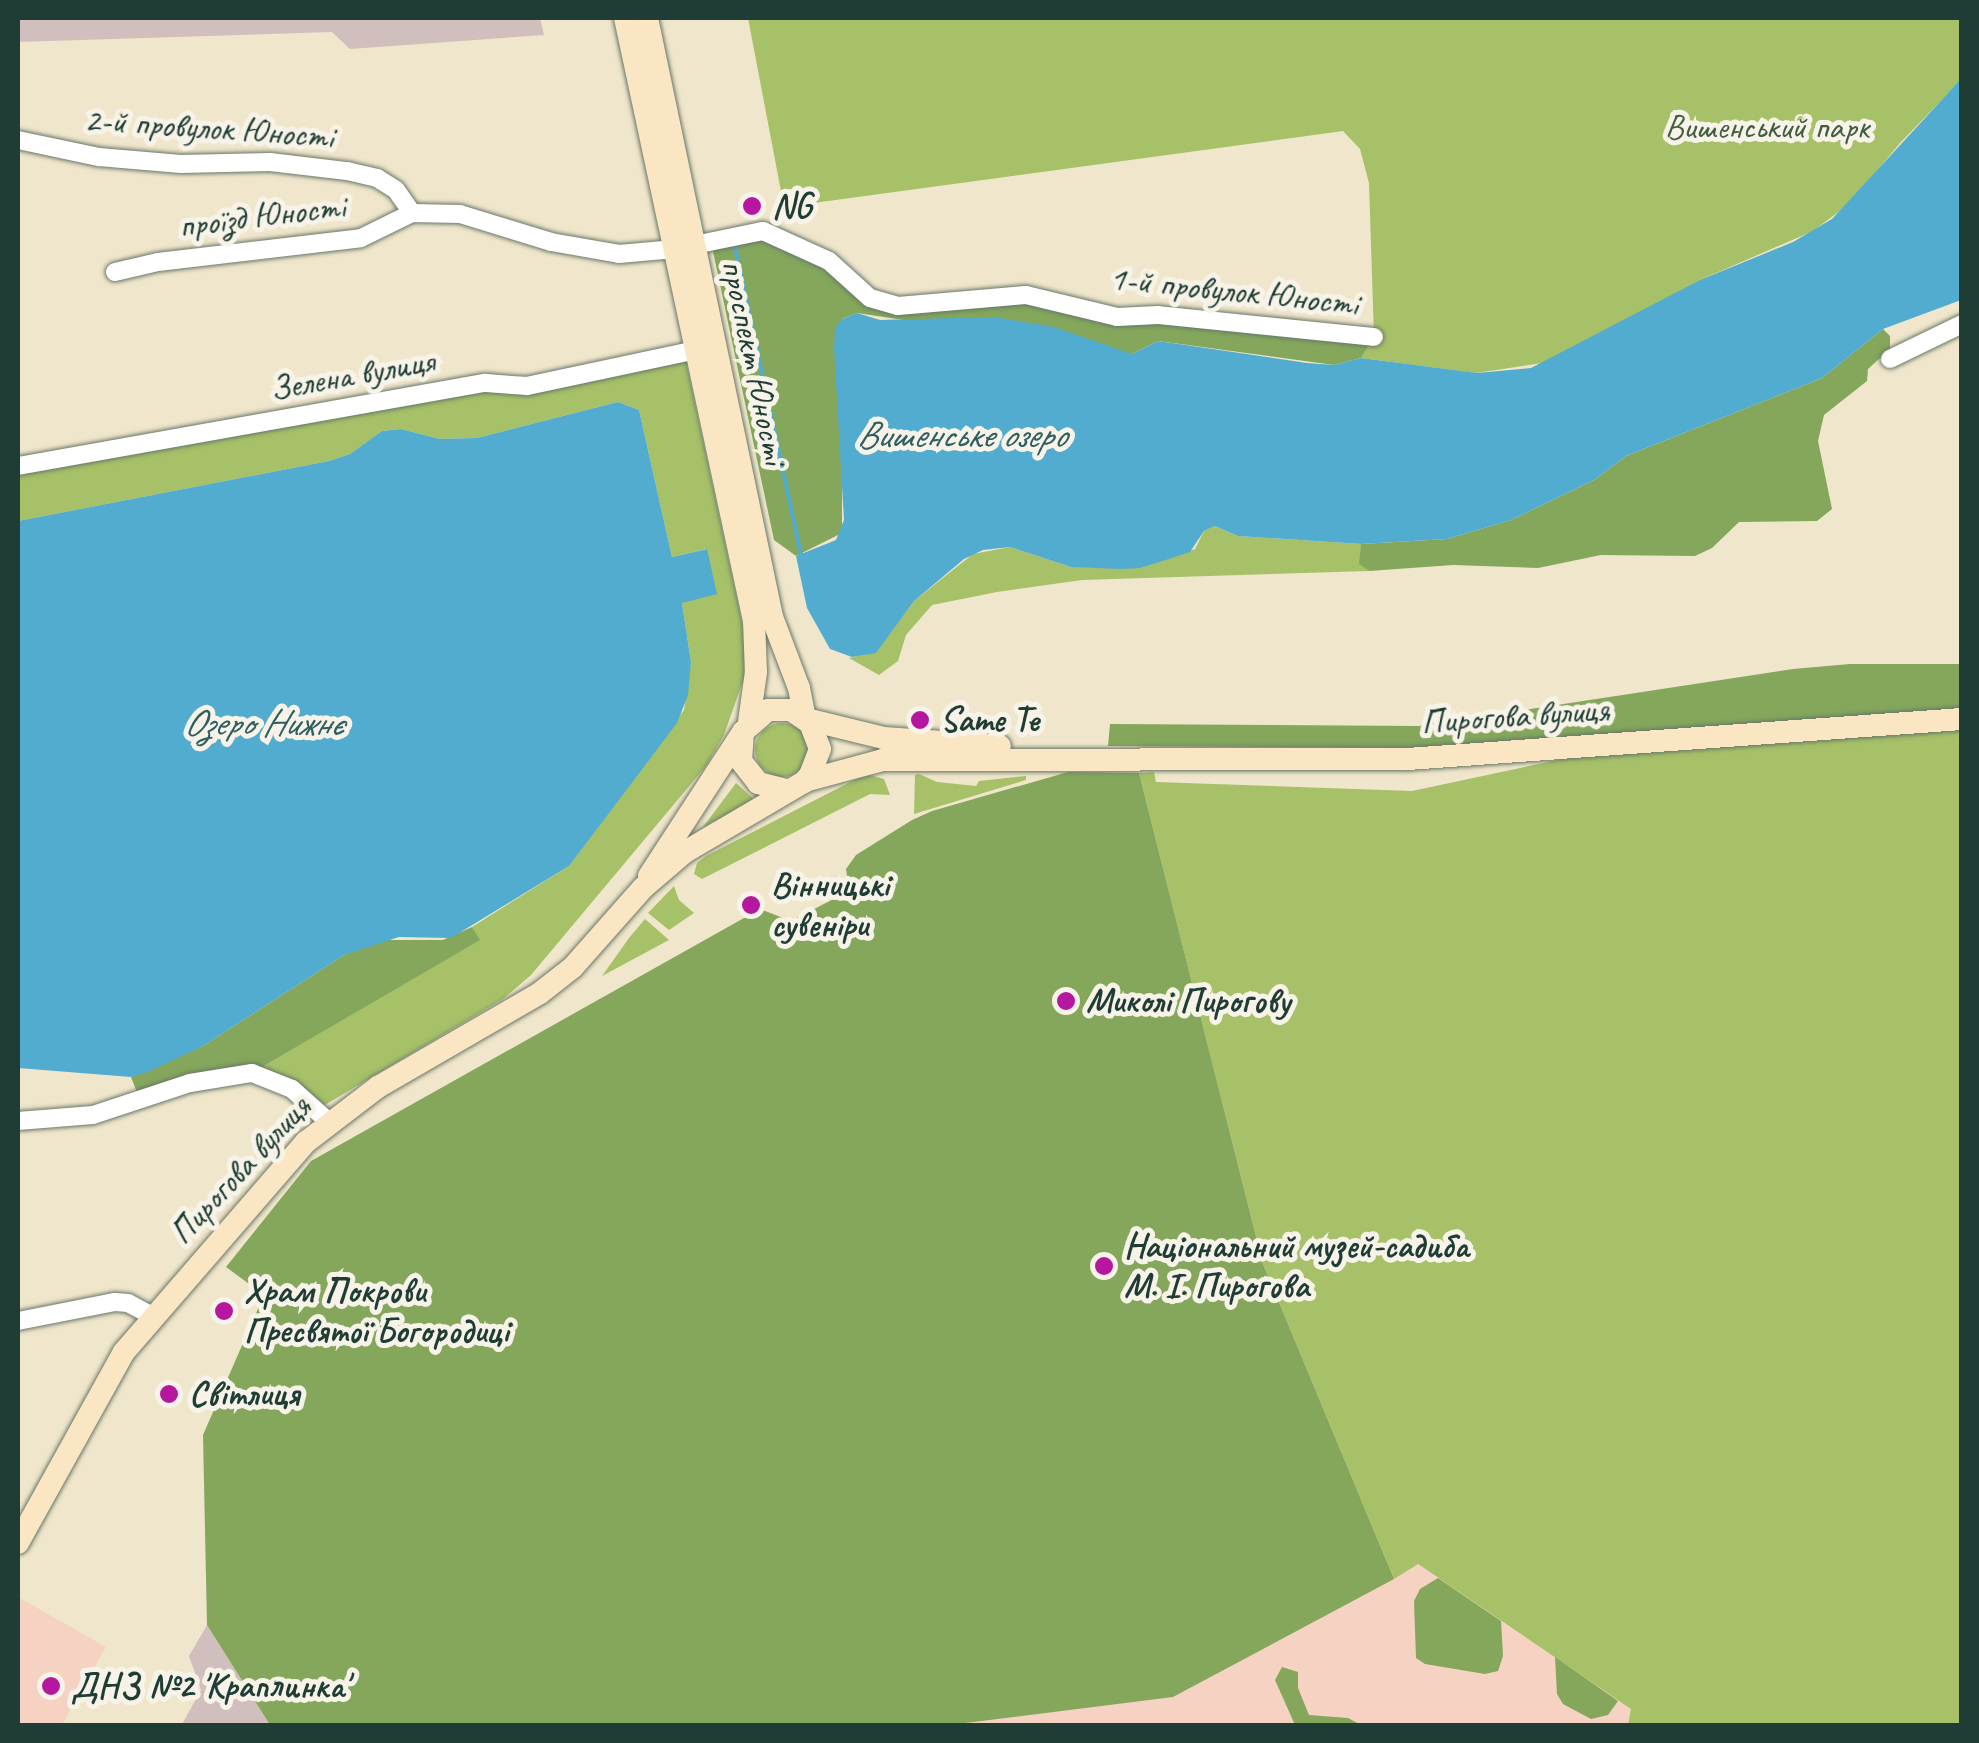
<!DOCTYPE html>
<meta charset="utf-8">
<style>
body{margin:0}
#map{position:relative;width:1979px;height:1743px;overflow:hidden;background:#f0e6cb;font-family:Caveat,sans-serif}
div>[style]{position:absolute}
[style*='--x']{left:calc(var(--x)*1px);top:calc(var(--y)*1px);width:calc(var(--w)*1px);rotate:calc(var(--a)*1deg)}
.built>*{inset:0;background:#f5d2c2}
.industrial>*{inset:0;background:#d1bfbd}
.green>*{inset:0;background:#a6c168}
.round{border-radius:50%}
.forest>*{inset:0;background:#84a75c}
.water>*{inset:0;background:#52accf}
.stream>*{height:4px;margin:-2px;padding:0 2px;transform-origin:2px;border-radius:2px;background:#52accf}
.roads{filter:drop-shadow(0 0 2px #687869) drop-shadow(0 0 2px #687869)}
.street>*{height:18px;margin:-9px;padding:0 9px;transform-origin:9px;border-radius:9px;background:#fff}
.secondary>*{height:22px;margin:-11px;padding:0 11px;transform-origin:11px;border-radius:11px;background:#fbe6c4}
.dots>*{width:28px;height:28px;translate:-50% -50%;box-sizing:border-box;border:5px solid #f7f3e8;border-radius:50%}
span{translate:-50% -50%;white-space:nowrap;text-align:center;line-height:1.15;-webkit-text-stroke:10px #f7f3e8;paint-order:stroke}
.park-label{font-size:35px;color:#415e41}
.street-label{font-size:35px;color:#1f3d34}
.poi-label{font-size:35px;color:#1f3d34;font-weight:700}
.left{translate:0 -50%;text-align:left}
.water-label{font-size:38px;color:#2e5e62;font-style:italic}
.frame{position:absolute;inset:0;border:20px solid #1f3d34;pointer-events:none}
</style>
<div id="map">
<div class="built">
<i style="clip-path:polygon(1417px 1564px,1631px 1709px,1628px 1726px,942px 1726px,1173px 1697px)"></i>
<i style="clip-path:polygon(18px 1597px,106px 1647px,62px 1725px,18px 1725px)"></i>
</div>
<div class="industrial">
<i style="clip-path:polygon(18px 18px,540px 18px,544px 35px,350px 49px,332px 32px,18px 42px)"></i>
<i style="clip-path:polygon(207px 1625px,270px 1725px,181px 1726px,201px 1690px,189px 1656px)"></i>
</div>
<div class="green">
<i style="clip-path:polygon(748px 18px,1961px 18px,1962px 79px,1900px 143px,1849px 204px,1813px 231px,1700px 280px,1549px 362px,1476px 373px,1361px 358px,1374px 337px,1369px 183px,1360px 149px,1343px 131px,784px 207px)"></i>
<i style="clip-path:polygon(684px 352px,745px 636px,744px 678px,724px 735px,706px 766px,531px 975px,503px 999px,318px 1109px,252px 1073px,479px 940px,472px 927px,569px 866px,684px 710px,691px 662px,682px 603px,706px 549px,672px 557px,639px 410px,618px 402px,477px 438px,440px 439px,401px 429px,382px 431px,350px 454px,329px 461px,18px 521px,18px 466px)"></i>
<i style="clip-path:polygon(1215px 526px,1238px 536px,1361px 544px,1360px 564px,1369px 571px,1082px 580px,997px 592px,932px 605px,906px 635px,898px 661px,879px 675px,849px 658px,876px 652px,914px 601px,973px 554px,1010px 547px,1071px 567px,1141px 568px,1195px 549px,1204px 531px)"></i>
<i style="clip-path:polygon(1961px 719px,1961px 1725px,1628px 1725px,1631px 1709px,1418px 1564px,1394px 1579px,1263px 1264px,1139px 773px,1154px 772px,1156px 782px,1412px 791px,1646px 741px)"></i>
<i class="round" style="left:755px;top:723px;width:54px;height:54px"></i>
<i style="clip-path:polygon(866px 774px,884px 779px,890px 795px,870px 794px,702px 879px,694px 874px,697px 863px,706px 856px)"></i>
<i style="clip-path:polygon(919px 774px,937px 782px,976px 786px,979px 781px,1026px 776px,1026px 780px,914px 814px,915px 775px)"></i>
<i style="clip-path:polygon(736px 783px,755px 800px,703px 827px)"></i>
<i style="clip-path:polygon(674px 886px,679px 900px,694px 913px,669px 930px,648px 913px)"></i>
<i style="clip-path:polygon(645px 919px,669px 940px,602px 976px,629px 938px)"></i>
</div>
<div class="forest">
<i style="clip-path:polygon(771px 232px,870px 298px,1009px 296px,1092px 310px,1374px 337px,1361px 358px,1334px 365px,1158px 341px,1132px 354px,857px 313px,842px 319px,842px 533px,796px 556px,774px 540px,711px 242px)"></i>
<i style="clip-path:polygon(1883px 329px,1890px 336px,1890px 349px,1868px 369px,1867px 381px,1824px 415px,1818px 441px,1832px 509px,1817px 521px,1739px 522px,1712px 548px,1695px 556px,1601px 555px,1538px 568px,1453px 565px,1369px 571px,1359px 564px,1361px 544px,1447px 539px,1511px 520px,1594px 480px,1626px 456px,1822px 378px)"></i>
<i style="clip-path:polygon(1850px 664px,1961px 664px,1961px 709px,1407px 748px,1108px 746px,1110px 724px,1419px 726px,1793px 669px)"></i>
<i style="clip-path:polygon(1068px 772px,1139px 773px,1263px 1264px,1394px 1579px,1173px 1697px,941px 1726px,270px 1725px,207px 1625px,203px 1435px,264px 1295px,226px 1267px,311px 1161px,760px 909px,791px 921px,849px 891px,846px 869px,856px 855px,912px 820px,932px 811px)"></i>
<i style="clip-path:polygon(472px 927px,480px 940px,252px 1073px,140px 1100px,131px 1077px,203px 1046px,344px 955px,381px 940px,443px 940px)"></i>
<i style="clip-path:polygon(1438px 1578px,1501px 1621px,1503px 1656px,1498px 1671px,1485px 1674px,1425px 1664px,1416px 1658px,1414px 1601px,1420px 1589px)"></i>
<i style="clip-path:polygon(1555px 1657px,1618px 1701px,1608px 1715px,1591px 1719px,1563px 1704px,1557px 1694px)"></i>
<i style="clip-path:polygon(1282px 1667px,1298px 1672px,1298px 1688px,1309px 1715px,1348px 1718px,1361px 1725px,1295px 1725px,1275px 1680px)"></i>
</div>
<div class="water">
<i style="clip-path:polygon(1961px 79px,1961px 300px,1883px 329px,1822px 378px,1626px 456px,1594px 480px,1511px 520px,1447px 539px,1361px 544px,1238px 536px,1215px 526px,1204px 531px,1190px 552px,1141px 568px,1120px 569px,1071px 567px,1010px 547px,983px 550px,964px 559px,914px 601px,876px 653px,852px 657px,830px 649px,807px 608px,796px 556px,836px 540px,844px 520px,834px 348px,835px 328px,842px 319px,857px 313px,880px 320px,995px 317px,1054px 327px,1132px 354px,1158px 341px,1307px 363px,1334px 365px,1361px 358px,1477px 373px,1531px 368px,1700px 280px,1793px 242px,1832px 219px)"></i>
<i style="clip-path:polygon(618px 402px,639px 410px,672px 557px,707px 549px,717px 594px,682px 603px,691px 662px,688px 695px,677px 723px,569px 866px,451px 938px,399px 937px,344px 955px,203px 1046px,150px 1071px,131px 1077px,18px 1068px,18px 521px,329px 461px,350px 454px,382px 431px,401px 429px,440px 439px,477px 438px)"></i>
</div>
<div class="stream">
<i style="--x:735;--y:247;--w:314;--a:77.9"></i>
</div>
<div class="roads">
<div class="street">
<i style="--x:18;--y:140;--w:83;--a:11.9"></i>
<i style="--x:99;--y:157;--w:82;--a:4.9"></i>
<i style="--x:181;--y:164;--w:89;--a:-1.3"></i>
<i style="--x:270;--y:162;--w:78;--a:6.7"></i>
<i style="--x:347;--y:171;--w:31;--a:13"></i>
<i style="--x:377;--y:178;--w:22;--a:32"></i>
<i style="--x:396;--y:190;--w:28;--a:55"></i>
<i style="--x:412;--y:213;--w:48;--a:1.2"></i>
<i style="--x:460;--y:214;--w:95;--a:17.1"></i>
<i style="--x:551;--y:242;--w:69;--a:10"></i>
<i style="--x:619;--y:254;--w:56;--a:-5.1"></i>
<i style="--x:675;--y:249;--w:90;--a:-11.6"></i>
<i style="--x:763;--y:231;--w:72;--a:24.4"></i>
<i style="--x:829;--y:261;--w:55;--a:42.1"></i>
<i style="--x:870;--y:298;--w:29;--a:16"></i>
<i style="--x:898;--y:306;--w:128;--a:-4.9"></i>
<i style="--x:1026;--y:295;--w:94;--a:13.6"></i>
<i style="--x:1117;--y:317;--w:41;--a:-2.8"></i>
<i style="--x:1158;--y:315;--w:217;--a:5.8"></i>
<i style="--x:115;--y:272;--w:44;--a:-13.1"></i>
<i style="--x:158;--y:262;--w:204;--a:-6.7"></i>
<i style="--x:361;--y:238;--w:57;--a:-26.1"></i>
<i style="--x:1890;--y:359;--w:80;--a:-25.9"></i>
<i style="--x:18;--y:466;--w:475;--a:-10.1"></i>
<i style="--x:486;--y:383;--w:41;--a:4.2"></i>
<i style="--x:527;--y:386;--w:173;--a:-12"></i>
<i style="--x:18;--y:1121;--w:75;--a:-4.6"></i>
<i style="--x:93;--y:1115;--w:102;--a:-18.3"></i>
<i style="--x:190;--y:1083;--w:63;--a:-9.2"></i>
<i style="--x:252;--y:1073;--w:43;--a:21.8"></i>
<i style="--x:292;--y:1089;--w:50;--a:41.7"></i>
<i style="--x:18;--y:1321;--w:99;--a:-11.1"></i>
<i style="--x:115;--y:1302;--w:13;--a:4"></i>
<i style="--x:128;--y:1303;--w:30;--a:28"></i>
</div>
<div class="secondary">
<i style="--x:625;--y:18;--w:617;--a:77.92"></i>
<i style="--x:754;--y:621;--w:51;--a:87.8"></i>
<i style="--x:756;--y:672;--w:50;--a:98"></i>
<i style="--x:647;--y:18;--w:612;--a:78.21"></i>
<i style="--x:772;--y:617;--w:76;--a:69.2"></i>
<i style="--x:799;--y:688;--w:31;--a:79"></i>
<i style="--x:806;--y:719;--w:80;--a:13.7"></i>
<i style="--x:884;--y:738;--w:116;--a:3.9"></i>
<i style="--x:805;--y:781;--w:81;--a:-15.1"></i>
<i style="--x:883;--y:760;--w:525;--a:-0.11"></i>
<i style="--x:1408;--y:759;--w:555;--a:-4.13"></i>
<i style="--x:649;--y:876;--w:168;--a:-56.9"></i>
<i style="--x:18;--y:1543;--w:218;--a:-61"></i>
<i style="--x:124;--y:1352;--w:278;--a:-49.1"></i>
<i style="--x:306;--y:1142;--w:91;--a:-37.4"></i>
<i style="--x:378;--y:1087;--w:187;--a:-30.1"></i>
<i style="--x:540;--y:993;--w:42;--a:-38.2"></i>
<i style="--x:573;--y:967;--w:106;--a:-48.5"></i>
<i style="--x:643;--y:888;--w:55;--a:-40.6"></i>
<i style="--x:685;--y:852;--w:138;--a:-30.5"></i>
<i style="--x:804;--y:782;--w:9;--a:-49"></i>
<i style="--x:810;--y:775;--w:28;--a:-69"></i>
<i style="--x:820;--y:749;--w:28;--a:-111"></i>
<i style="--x:810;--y:723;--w:23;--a:-146"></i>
<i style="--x:791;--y:710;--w:23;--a:180"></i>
<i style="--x:768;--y:710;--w:33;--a:139"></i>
<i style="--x:743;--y:732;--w:29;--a:94"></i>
<i style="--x:741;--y:761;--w:28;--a:52"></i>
<i style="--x:758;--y:783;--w:30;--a:14"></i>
</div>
</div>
<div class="dots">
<i style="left:752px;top:206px;background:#b5179e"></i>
<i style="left:920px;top:720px;background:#b5179e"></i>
<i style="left:751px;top:905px;background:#b5179e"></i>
<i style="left:1066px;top:1001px;background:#b5179e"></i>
<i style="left:1104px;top:1266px;background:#b5179e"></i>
<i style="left:224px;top:1311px;background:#b5179e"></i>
<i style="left:169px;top:1394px;background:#b5179e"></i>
<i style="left:51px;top:1686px;background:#b5179e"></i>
</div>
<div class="park-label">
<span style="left:1767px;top:127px">Вишенський парк</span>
</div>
<div class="street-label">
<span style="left:209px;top:128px;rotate:4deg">2-й провулок Юності</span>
<span style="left:262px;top:216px;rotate:-7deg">проїзд Юності</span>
<span style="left:1234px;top:291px;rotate:6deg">1-й провулок Юності</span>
<span style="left:754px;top:362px;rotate:78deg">проспект Юності</span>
<span style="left:352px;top:375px;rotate:-10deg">Зелена вулиця</span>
<span style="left:1515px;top:716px;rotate:-4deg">Пирогова вулиця</span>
<span style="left:240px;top:1170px;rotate:-47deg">Пирогова вулиця</span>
</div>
<div class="poi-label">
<span class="left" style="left:772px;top:206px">NG</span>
<span class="left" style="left:940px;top:720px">Same Te</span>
<span class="left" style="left:771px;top:905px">Вінницькі<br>сувеніри</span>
<span class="left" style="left:1086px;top:1001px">Миколі Пирогову</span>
<span class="left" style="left:1124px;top:1266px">Національний музей-садиба<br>М. І. Пирогова</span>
<span class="left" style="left:244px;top:1311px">Храм Покрови<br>Пресвятої Богородиці</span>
<span class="left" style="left:189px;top:1394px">Світлиця</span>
<span class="left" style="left:71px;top:1686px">ДНЗ №2 'Краплинка'</span>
</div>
<div class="water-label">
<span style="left:961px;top:435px">Вишенське озеро</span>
<span style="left:263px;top:723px">Озеро Нижнє</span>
</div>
<div class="frame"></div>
</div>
